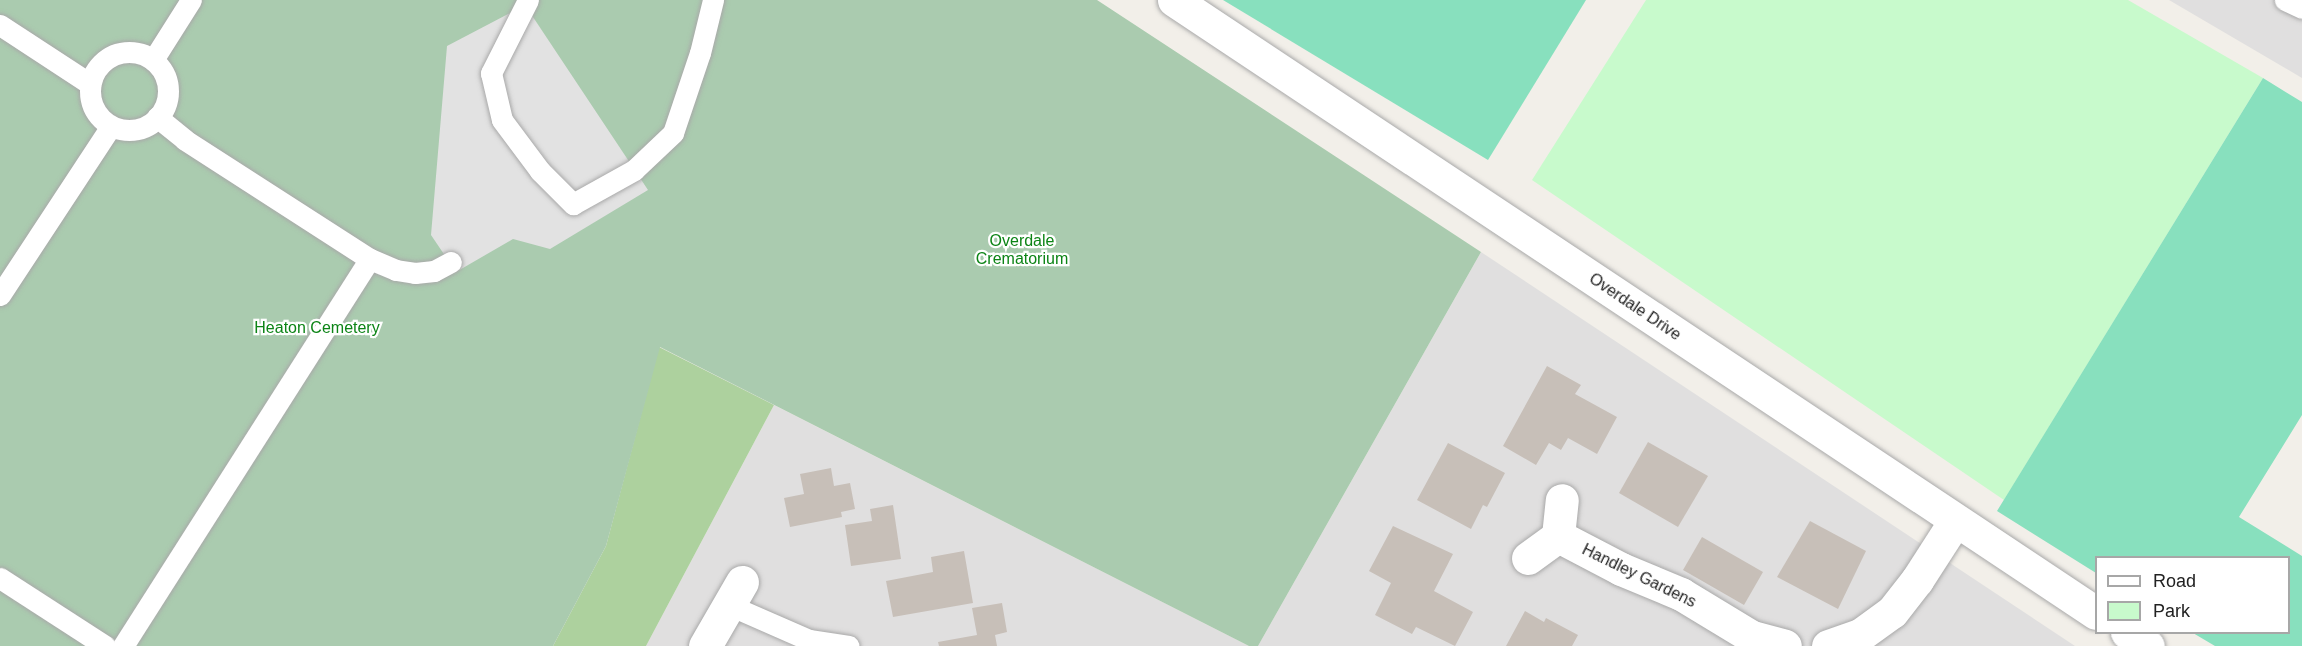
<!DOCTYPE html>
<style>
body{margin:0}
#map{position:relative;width:2302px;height:646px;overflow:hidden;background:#f2efe9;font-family:Arial,sans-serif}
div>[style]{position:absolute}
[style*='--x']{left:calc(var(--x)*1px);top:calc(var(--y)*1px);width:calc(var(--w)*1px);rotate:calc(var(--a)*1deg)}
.residential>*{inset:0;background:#e0dfdf}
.forest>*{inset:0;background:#add19e}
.cemetery>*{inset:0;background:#aacbaf}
.park>*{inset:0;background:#c8facc}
.pitch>*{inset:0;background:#88e0be}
.parking>*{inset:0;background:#e2e2e2}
.building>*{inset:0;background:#c7bfb8}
.roads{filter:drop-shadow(0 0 2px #a9a9a9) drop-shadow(0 0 2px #a9a9a9)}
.service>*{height:21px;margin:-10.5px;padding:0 10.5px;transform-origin:10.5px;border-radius:10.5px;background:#fff}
.service>.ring{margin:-10.5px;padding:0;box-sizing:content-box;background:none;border:21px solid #fff;border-radius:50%}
.minor>*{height:33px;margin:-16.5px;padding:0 16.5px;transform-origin:16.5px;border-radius:16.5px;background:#fff}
span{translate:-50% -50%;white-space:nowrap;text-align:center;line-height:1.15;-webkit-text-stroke:4.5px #fff;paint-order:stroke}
.park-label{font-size:16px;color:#0c8416}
.street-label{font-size:16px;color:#222}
.legend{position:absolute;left:2095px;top:556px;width:195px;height:78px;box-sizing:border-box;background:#fff;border:2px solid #a7a7a7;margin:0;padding:8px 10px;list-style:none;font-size:18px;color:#222}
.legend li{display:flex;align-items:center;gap:12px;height:30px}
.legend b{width:30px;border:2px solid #a7a7a7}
</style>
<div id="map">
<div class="residential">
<i style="clip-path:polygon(2169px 0,2302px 0,2302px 78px)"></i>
<i style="clip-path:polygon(1481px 252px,2075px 646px,1258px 646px)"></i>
<i style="clip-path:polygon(774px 405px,1249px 646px,646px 646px)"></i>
</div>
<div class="forest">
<i style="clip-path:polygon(659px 347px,774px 405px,646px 646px,553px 646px,606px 546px)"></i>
</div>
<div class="cemetery">
<i style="clip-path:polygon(0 0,1097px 0,1481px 252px,1258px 646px,1249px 646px,660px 347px,606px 546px,553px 646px,0 646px)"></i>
</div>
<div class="park">
<i style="clip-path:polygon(1646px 0,2128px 0,2263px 78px,2004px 500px,1532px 180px)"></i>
</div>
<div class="pitch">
<i style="clip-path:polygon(1223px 0,1586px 0,1488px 160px)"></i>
<i style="clip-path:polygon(2263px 78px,2302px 102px,2302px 415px,2239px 517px,2302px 556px,2302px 646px,2215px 646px,2193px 633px,2288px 632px,2288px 558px,2096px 558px,2096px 573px,1997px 511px)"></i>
</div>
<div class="parking">
<i style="clip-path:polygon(525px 5px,648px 190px,550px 249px,513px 239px,456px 272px,431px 235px,447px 46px)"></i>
</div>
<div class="building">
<i style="clip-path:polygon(1547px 366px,1581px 385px,1575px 394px,1617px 417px,1597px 454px,1568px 438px,1561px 450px,1549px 443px,1536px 465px,1503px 446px)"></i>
<i style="clip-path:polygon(1648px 442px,1708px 476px,1678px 527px,1619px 493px)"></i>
<i style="clip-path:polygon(1448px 443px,1505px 473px,1487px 507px,1483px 505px,1471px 529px,1417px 500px)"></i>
<i style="clip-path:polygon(831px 468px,834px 486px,850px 483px,855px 509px,841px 512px,842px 517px,790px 527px,784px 498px,804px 494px,800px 474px)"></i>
<i style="clip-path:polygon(893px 505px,901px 559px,851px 566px,845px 525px,872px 521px,870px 509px)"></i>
<i style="clip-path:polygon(1810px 521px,1866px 551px,1838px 609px,1777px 577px)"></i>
<i style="clip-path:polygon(1393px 526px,1453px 554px,1434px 591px,1473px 612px,1455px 646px,1416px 627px,1412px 634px,1375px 615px,1391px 583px,1369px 571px)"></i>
<i style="clip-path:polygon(1702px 537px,1763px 572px,1744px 605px,1683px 570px)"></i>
<i style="clip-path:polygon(964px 551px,973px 603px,893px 617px,886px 581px,933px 572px,931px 557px)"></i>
<i style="clip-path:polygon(1002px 603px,1007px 632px,995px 635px,997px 646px,939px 646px,938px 642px,977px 635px,972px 608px)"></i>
<i style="clip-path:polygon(1525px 611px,1544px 622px,1546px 618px,1578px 635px,1572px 646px,1506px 646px)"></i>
</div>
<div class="roads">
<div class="service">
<i style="--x:528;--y:0;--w:82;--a:116.9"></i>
<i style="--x:491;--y:73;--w:48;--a:76.8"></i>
<i style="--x:502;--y:120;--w:64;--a:53.3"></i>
<i style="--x:540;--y:171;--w:47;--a:45"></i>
<i style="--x:573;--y:204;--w:70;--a:-29.1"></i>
<i style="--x:634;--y:170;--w:54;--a:-43.5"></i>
<i style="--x:673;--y:133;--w:84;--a:-71.4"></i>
<i style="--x:700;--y:53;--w:55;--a:-76.2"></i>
<i style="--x:2285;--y:0;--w:19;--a:25"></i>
<i style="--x:0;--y:25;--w:108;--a:33.2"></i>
<i class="ring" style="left:90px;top:52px;width:57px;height:57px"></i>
<i style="--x:153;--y:60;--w:71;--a:-57.7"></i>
<i style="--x:157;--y:117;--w:36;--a:39"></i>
<i style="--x:185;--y:140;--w:220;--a:32.8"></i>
<i style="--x:370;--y:259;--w:28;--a:23"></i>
<i style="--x:396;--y:270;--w:19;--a:9"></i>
<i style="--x:415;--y:273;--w:19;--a:-6"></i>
<i style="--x:434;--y:271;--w:19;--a:-28"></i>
<i style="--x:0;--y:295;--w:202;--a:-56.7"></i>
<i style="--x:0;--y:578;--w:125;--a:32.9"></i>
<i style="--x:729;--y:605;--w:87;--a:23.6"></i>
<i style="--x:809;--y:640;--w:40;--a:8.5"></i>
<i style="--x:123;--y:646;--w:459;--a:-57.5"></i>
</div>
<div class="minor">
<i style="--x:1174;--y:0;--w:1107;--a:33.62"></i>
<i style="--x:1558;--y:536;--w:71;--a:27.6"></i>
<i style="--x:1621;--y:569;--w:65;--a:22.6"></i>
<i style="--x:1681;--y:594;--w:83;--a:31.2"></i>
<i style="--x:1752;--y:637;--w:34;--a:15"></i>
<i style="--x:1528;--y:558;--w:37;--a:-36"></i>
<i style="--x:1558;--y:536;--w:36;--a:-84"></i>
<i style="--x:2127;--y:632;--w:25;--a:34"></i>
<i style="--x:705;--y:646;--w:74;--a:-60"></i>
<i style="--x:1828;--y:646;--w:34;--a:-19"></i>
<i style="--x:1860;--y:635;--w:39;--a:-36"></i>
<i style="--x:1892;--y:612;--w:41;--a:-52"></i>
<i style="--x:1917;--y:580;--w:70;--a:-57.2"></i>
</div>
</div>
<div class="park-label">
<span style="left:1022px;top:250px">Overdale<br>Crematorium</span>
<span style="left:317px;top:328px">Heaton Cemetery</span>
</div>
<div class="street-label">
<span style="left:1635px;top:307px;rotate:34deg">Overdale Drive</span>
<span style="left:1639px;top:576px;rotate:26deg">Handley Gardens</span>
</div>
<ul class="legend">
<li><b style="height:8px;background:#fff"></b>Road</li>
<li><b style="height:16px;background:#c8facc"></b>Park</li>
</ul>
</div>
